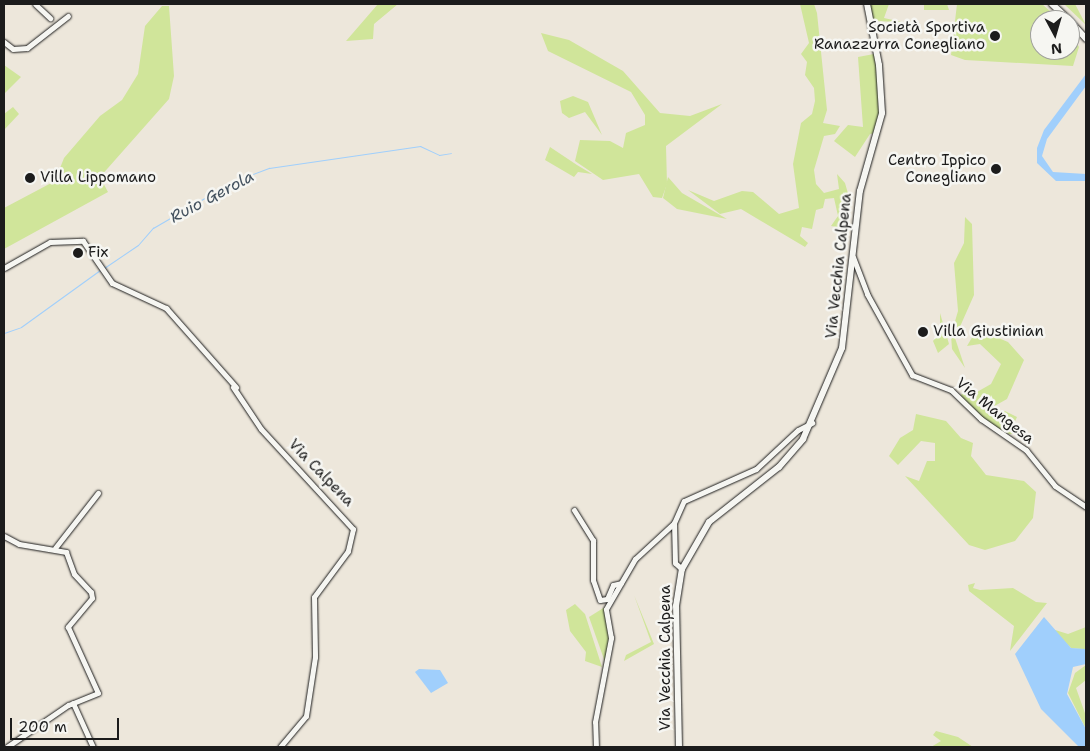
<!DOCTYPE html>
<meta charset="utf-8">
<style>
body{margin:0}
#map{position:relative;width:1090px;height:751px;overflow:hidden;background:#ede7db;font-family:"Shantell Sans",sans-serif}
div>[style]{position:absolute}
[style*='--x']{left:calc(var(--x)*1px);top:calc(var(--y)*1px);width:calc(var(--w)*1px);rotate:calc(var(--a)*1deg)}
.green>*{inset:0;background:#d0e59a}
.water>*{inset:0;background:#a0cffc}
.stream>*{height:1px;margin:-0.5px;padding:0 0.5px;transform-origin:0.5px;border-radius:0.5px;background:#a0cffc}
.roads{filter:drop-shadow(0 0 1px #1c1c1c) drop-shadow(0 0 1px #1c1c1c)}
.minor>*{height:5px;margin:-2.5px;padding:0 2.5px;transform-origin:2.5px;border-radius:2.5px;background:#f6f6f2}
.major>*{height:6px;margin:-3px;padding:0 3px;transform-origin:3px;border-radius:3px;background:#f6f6f2}
.dots>*{width:14px;height:14px;translate:-50% -50%;box-sizing:border-box;border:2px solid #f6f6f2;border-radius:50%}
span{translate:-50% -50%;white-space:nowrap;text-align:center;line-height:1.15;-webkit-text-stroke:5px #f6f6f2;paint-order:stroke}
.poi-label{font-size:15px;color:#1c1c1c}
.right{translate:-100% -50%;text-align:right}
.left{translate:0 -50%;text-align:left}
.street-label{font-size:15px;color:#1c1c1c}
.water-label{font-size:16px;color:#44525f;font-style:italic}
.frame{position:absolute;inset:0;border:5px solid #1c1c1c;pointer-events:none}
.north{position:absolute;left:1030px;top:10px;width:50px;height:50px;box-sizing:border-box;background:#f6f6f2;border:1px solid #9f9f9c;border-radius:50%;rotate:174deg;font-size:14px;font-weight:700;line-height:20px;text-align:center;color:#1c1c1c}
.north::after{content:'';display:block;margin:auto;width:18px;height:22px;background:#1c1c1c;clip-path:polygon(50% 0,100% 100%,50% 72%,0 100%)}
.scale{position:absolute;left:10px;top:718px;width:109px;height:22px;box-sizing:border-box;border:2px solid #1c1c1c;border-top:0;padding-left:6px;font-size:15px;line-height:18px;white-space:nowrap;color:#1c1c1c;-webkit-text-stroke:4px #f6f6f2;paint-order:stroke}
</style>
<div id="map">
<div class="green">
<i style="clip-path:polygon(378px 4px,398px 4px,374px 24px,373px 39px,346px 41px)"></i>
<i style="clip-path:polygon(800px 4px,814px 4px,817px 13px,827px 110px,823px 123px,840px 126px,835px 134px,824px 136px,814px 170px,816px 184px,824px 193px,839px 189px,837px 174px,845px 183px,851px 204px,841px 250px,843px 228px,831px 226px,838px 216px,834px 198px,825px 199px,823px 208px,816px 210px,812px 229px,802px 227px,800px 236px,808px 243px,805px 247px,741px 209px,720px 214px,688px 190px,714px 201px,742px 191px,753px 192px,779px 214px,799px 208px,793px 164px,801px 123px,812px 114px,815px 101px,814px 88px,805px 75px,807px 62px,801px 54px,809px 43px)"></i>
<i style="clip-path:polygon(869px 4px,889px 4px,884px 18px,902px 22px,872px 21px)"></i>
<i style="clip-path:polygon(924px 4px,947px 4px,949px 10px,924px 10px)"></i>
<i style="clip-path:polygon(957px 4px,1042px 4px,1060px 20px,1040px 20px,1040px 50px,1070px 50px,1070px 30px,1079px 47px,1073px 66px,965px 60px,951px 55px)"></i>
<i style="clip-path:polygon(1064px 4px,1075px 4px,1086px 25px,1084px 23px)"></i>
<i style="clip-path:polygon(162px 6px,169px 6px,174px 76px,169px 99px,100px 177px,108px 192px,4px 249px,4px 208px,55px 181px,64px 158px,100px 116px,122px 100px,138px 74px,145px 26px)"></i>
<i style="clip-path:polygon(541px 33px,569px 40px,623px 71px,660px 113px,690px 116px,722px 104px,666px 146px,667px 184px,662px 198px,653px 197px,639px 174px,603px 180px,575px 161px,580px 140px,610px 141px,623px 148px,626px 133px,645px 125px,645px 115px,631px 92px,548px 51px)"></i>
<i style="clip-path:polygon(874px 54px,881px 100px,876px 133px,870px 134px,855px 157px,834px 141px,848px 125px,863px 127px,858px 57px)"></i>
<i style="clip-path:polygon(4px 65px,21px 77px,4px 94px)"></i>
<i style="clip-path:polygon(573px 96px,588px 102px,602px 135px,585px 112px,569px 118px,562px 113px,560px 101px)"></i>
<i style="clip-path:polygon(13px 107px,19px 114px,4px 130px,4px 114px)"></i>
<i style="clip-path:polygon(550px 147px,577px 165px,592px 174px,578px 172px,574px 177px,545px 160px)"></i>
<i style="clip-path:polygon(668px 177px,682px 193px,727px 219px,677px 209px,663px 198px)"></i>
<i style="clip-path:polygon(965px 217px,972px 224px,974px 295px,955px 338px,965px 368px,952px 349px,951px 335px,958px 311px,954px 263px,964px 243px)"></i>
<i style="clip-path:polygon(940px 313px,949px 344px,938px 353px,933px 341px,940px 332px)"></i>
<i style="clip-path:polygon(977px 329px,1008px 342px,1024px 360px,1007px 399px,991px 408px,999px 415px,1005px 411px,1017px 417px,1012px 428px,1019px 434px,1009px 434px,990px 425px,960px 396px,969px 387px,977px 392px,991px 384px,1001px 364px,980px 344px,967px 346px)"></i>
<i style="clip-path:polygon(916px 414px,946px 421px,961px 438px,973px 443px,971px 456px,986px 475px,1024px 481px,1036px 492px,1033px 518px,1015px 541px,985px 550px,969px 545px,905px 476px,919px 481px,927px 461px,935px 461px,935px 443px,921px 441px,898px 465px,889px 456px,900px 438px,913px 430px)"></i>
<i style="clip-path:polygon(975px 583px,973px 588px,980px 590px,1013px 588px,1036px 602px,1047px 603px,1010px 651px,1014px 626px,969px 591px,968px 585px)"></i>
<i style="clip-path:polygon(634px 595px,654px 644px,624px 661px,626px 655px,651px 642px)"></i>
<i style="clip-path:polygon(575px 604px,585px 614px,602px 667px,585px 661px,586px 652px,570px 631px,566px 610px)"></i>
<i style="clip-path:polygon(605px 607px,611px 631px,605px 662px,589px 617px)"></i>
<i style="clip-path:polygon(1086px 627px,1086px 649px,1082px 649px,1071px 648px,1052px 629px,1068px 634px)"></i>
<i style="clip-path:polygon(1086px 665px,1086px 680px,1076px 688px,1086px 716px,1086px 729px,1068px 693px,1075px 673px)"></i>
<i style="clip-path:polygon(936px 731px,958px 737px,973px 747px,931px 747px,941px 741px,933px 735px)"></i>
</div>
<div class="water">
<i style="clip-path:polygon(1086px 74px,1086px 86px,1047px 139px,1042px 156px,1053px 172px,1086px 174px,1086px 181px,1056px 181px,1037px 163px,1037px 148px,1044px 130px)"></i>
<i style="clip-path:polygon(1044px 617px,1071px 648px,1086px 649px,1086px 664px,1073px 667px,1067px 694px,1086px 729px,1086px 747px,1079px 747px,1041px 709px,1015px 654px)"></i>
<i style="clip-path:polygon(419px 669px,440px 670px,448px 683px,431px 693px,415px 672px)"></i>
</div>
<div class="stream">
<i style="--x:104;--y:268;--w:41;--a:-34.1"></i>
<i style="--x:138;--y:245;--w:23;--a:-49"></i>
<i style="--x:153;--y:228;--w:91;--a:-30.2"></i>
<i style="--x:232;--y:182;--w:40;--a:-21"></i>
<i style="--x:269;--y:168;--w:153;--a:-8.3"></i>
<i style="--x:420;--y:146;--w:21;--a:25"></i>
<i style="--x:439;--y:155;--w:12;--a:-9"></i>
<i style="--x:4;--y:333;--w:18;--a:-19"></i>
<i style="--x:21;--y:327;--w:97;--a:-35.8"></i>
</div>
<div class="roads">
<div class="minor">
<i style="--x:35;--y:4;--w:21;--a:43"></i>
<i style="--x:4;--y:42;--w:11;--a:38"></i>
<i style="--x:13;--y:49;--w:14;--a:-4"></i>
<i style="--x:27;--y:48;--w:52;--a:-38"></i>
<i style="--x:853;--y:257;--w:40;--a:69"></i>
<i style="--x:867;--y:294;--w:93;--a:60.9"></i>
<i style="--x:912;--y:375;--w:42;--a:21"></i>
<i style="--x:951;--y:390;--w:42;--a:44"></i>
<i style="--x:981;--y:419;--w:55;--a:34.6"></i>
<i style="--x:1026;--y:450;--w:46;--a:51.1"></i>
<i style="--x:1055;--y:486;--w:37;--a:34"></i>
<i style="--x:4;--y:268;--w:53;--a:-29.5"></i>
<i style="--x:50;--y:242;--w:33;--a:-2"></i>
<i style="--x:83;--y:241;--w:51;--a:55.4"></i>
<i style="--x:112;--y:283;--w:60;--a:24.8"></i>
<i style="--x:166;--y:308;--w:106;--a:48.5"></i>
<i style="--x:233;--y:387;--w:50;--a:56.3"></i>
<i style="--x:261;--y:429;--w:136;--a:47.4"></i>
<i style="--x:353;--y:529;--w:23;--a:103"></i>
<i style="--x:348;--y:551;--w:57;--a:126.5"></i>
<i style="--x:314;--y:597;--w:60;--a:89"></i>
<i style="--x:315;--y:657;--w:60;--a:98.7"></i>
<i style="--x:306;--y:716;--w:40;--a:130"></i>
<i style="--x:574;--y:510;--w:36;--a:58"></i>
<i style="--x:593;--y:540;--w:40;--a:90"></i>
<i style="--x:593;--y:580;--w:21;--a:71"></i>
<i style="--x:600;--y:600;--w:7;--a:-8"></i>
<i style="--x:607;--y:599;--w:15;--a:-67"></i>
<i style="--x:613;--y:585;--w:8;--a:-14"></i>
<i style="--x:4;--y:536;--w:17;--a:28"></i>
<i style="--x:19;--y:544;--w:48;--a:9.7"></i>
<i style="--x:66;--y:552;--w:23;--a:70"></i>
<i style="--x:74;--y:574;--w:25;--a:47"></i>
<i style="--x:91;--y:592;--w:6;--a:81"></i>
<i style="--x:92;--y:598;--w:38;--a:130"></i>
<i style="--x:68;--y:627;--w:72;--a:65.6"></i>
<i style="--x:98;--y:693;--w:32;--a:158"></i>
<i style="--x:68;--y:705;--w:74;--a:145.5"></i>
<i style="--x:55;--y:548;--w:70;--a:-52"></i>
<i style="--x:682;--y:569;--w:9;--a:-139"></i>
<i style="--x:675;--y:563;--w:40;--a:-91.4"></i>
<i style="--x:674;--y:523;--w:24;--a:-66"></i>
<i style="--x:684;--y:501;--w:79;--a:-24"></i>
<i style="--x:756;--y:469;--w:57;--a:-42.9"></i>
<i style="--x:798;--y:430;--w:16;--a:-27"></i>
<i style="--x:73;--y:703;--w:48;--a:65.6"></i>
<i style="--x:596;--y:747;--w:25;--a:-92"></i>
<i style="--x:595;--y:722;--w:86;--a:-79.2"></i>
<i style="--x:611;--y:638;--w:29;--a:-100"></i>
<i style="--x:606;--y:609;--w:58;--a:-59.9"></i>
<i style="--x:635;--y:559;--w:53;--a:-42.7"></i>
</div>
<div class="major">
<i style="--x:1052;--y:4;--w:23;--a:43"></i>
<i style="--x:1070;--y:21;--w:24;--a:48"></i>
<i style="--x:679;--y:747;--w:141;--a:-91.2"></i>
<i style="--x:676;--y:606;--w:37;--a:-81"></i>
<i style="--x:682;--y:569;--w:54;--a:-60.1"></i>
<i style="--x:709;--y:522;--w:89;--a:-38.2"></i>
<i style="--x:779;--y:467;--w:37;--a:-49"></i>
<i style="--x:803;--y:439;--w:99;--a:-66.8"></i>
<i style="--x:842;--y:348;--w:158;--a:-83.5"></i>
<i style="--x:860;--y:191;--w:81;--a:-74.2"></i>
<i style="--x:882;--y:113;--w:48;--a:-93.6"></i>
<i style="--x:879;--y:65;--w:62;--a:-101.1"></i>
</div>
</div>
<div class="dots">
<i style="left:995px;top:36px;background:#1c1c1c"></i>
<i style="left:996px;top:169px;background:#1c1c1c"></i>
<i style="left:30px;top:178px;background:#1c1c1c"></i>
<i style="left:78px;top:253px;background:#1c1c1c"></i>
<i style="left:923px;top:332px;background:#1c1c1c"></i>
</div>
<div class="poi-label">
<span class="right" style="left:985px;top:36px">Società Sportiva<br>Ranazzurra Conegliano</span>
<span class="right" style="left:986px;top:169px">Centro Ippico<br>Conegliano</span>
<span class="left" style="left:40px;top:178px">Villa Lippomano</span>
<span class="left" style="left:88px;top:253px">Fix</span>
<span class="left" style="left:933px;top:332px">Villa Giustinian</span>
</div>
<div class="street-label">
<span style="left:839px;top:266px;rotate:-84deg">Via Vecchia Calpena</span>
<span style="left:995px;top:411px;rotate:39deg">Via Mangesa</span>
<span style="left:321px;top:473px;rotate:46deg">Via Calpena</span>
<span style="left:666px;top:658px;rotate:-90deg">Via Vecchia Calpena</span>
</div>
<div class="water-label">
<span style="left:212px;top:197px;rotate:-28deg">Ruio Gerola</span>
</div>
<div class="frame"></div>
<div class="north">N</div>
<div class="scale">200 m</div>
</div>
